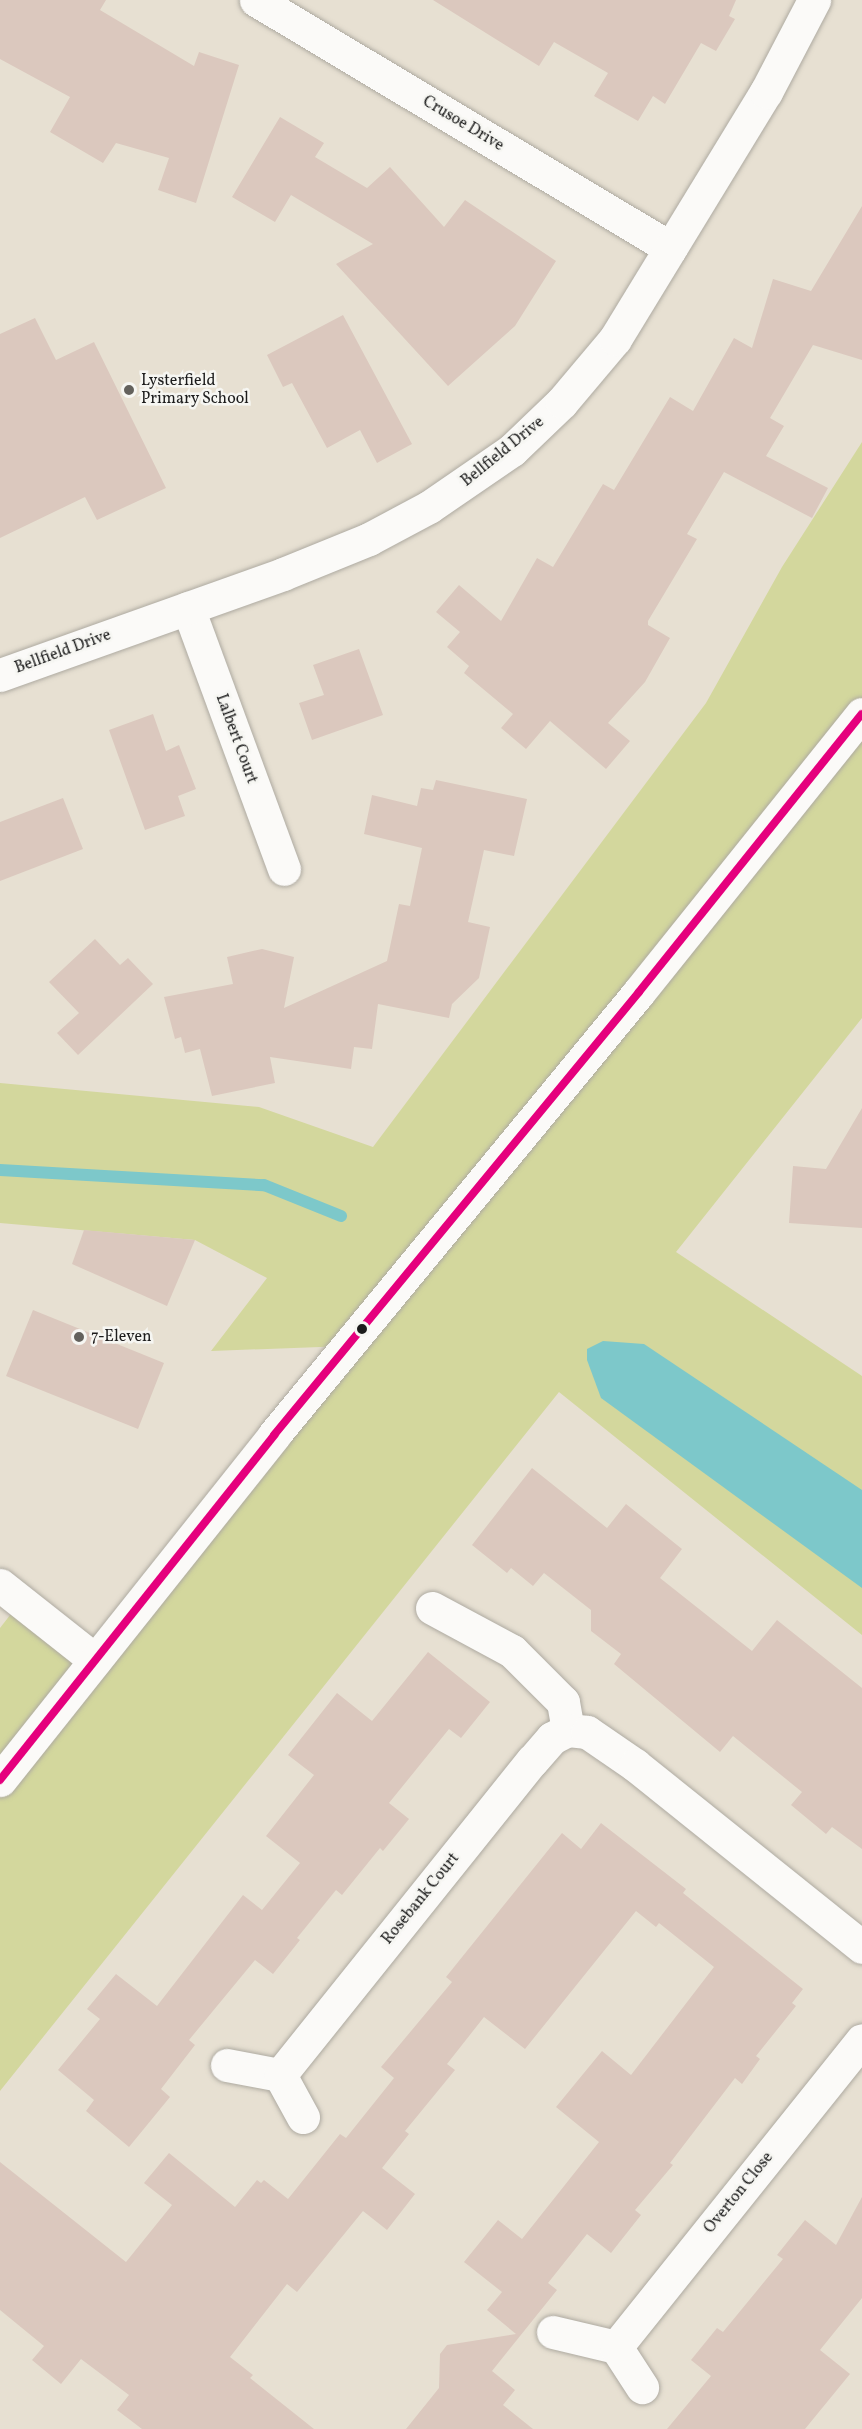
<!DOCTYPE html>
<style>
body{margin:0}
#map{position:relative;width:862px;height:2429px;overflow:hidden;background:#e7e0d2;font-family:Vollkorn,serif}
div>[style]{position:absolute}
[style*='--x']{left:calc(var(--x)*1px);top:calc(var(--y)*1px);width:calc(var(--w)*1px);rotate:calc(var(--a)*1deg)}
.green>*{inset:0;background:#d3d79d}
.water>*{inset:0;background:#7dc8ca}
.stream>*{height:12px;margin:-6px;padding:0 6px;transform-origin:6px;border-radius:6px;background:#7dc8ca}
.building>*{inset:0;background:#dbc8be}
.roads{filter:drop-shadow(0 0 2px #aeaaa1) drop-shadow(0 0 2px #aeaaa1)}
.street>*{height:33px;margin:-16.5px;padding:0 16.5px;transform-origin:16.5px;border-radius:16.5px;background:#fbfaf8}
.primary>*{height:33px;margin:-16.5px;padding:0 16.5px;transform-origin:16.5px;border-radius:16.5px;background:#fbfaf8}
.bus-1>*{height:8px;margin:-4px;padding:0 4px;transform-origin:4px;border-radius:4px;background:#e5007d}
.dots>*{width:16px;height:16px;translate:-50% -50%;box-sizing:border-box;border:3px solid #f6f6f2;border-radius:50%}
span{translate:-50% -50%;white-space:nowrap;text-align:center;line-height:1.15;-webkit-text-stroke:5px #f6f6f2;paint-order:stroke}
.street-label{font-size:16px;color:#1c1c1c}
.poi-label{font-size:16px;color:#1c1c1c}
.left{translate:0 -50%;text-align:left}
</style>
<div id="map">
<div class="green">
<i style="clip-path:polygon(862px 442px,862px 1018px,676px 1252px,862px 1376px,862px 1635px,559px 1392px,0 2091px,0 1628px,21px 1601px,95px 1660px,347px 1346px,211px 1351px,267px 1278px,195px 1240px,0 1223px,0 1083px,259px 1107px,373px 1147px,706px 703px,782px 567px)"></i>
</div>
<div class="water">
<i style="clip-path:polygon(603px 1341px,644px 1344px,862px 1490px,862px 1588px,601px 1398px,587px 1360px,587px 1349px)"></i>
</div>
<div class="stream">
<i style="--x:0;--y:1170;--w:264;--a:3.3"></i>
<i style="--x:264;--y:1185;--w:83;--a:21.9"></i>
</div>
<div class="building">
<i style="clip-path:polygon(0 0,106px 0,100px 10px,194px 66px,199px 52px,239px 65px,196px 203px,158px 190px,169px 158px,116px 143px,103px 163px,50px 132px,70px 97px,0 59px)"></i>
<i style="clip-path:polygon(433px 0,736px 0,729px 16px,735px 19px,716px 51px,701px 43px,665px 104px,653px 96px,638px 121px,594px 96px,608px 73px,554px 42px,539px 66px)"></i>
<i style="clip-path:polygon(280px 117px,324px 143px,315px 157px,367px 188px,390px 167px,444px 227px,465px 200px,556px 261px,515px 326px,448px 386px,336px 264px,373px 244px,291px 195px,275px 222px,232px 197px)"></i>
<i style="clip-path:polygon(862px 206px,862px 360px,813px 345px,770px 418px,784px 426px,766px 456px,828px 488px,812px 518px,724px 472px,687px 534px,697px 539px,648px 621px,648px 625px,670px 638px,645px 682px,608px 723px,630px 741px,606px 769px,550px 721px,526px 749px,501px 728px,513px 714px,464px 673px,469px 666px,447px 647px,460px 632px,436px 612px,459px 585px,501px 621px,537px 558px,553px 567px,603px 484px,614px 490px,670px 397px,693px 411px,734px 338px,752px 348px,773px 279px,811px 291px)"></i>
<i style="clip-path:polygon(343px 315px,412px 444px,377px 463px,360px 430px,327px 448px,292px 383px,283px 387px,267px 355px)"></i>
<i style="clip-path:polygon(35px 318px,56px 360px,94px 342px,166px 488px,97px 520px,85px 497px,0 538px,0 334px)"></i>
<i style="clip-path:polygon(359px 649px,383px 715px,312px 740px,299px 703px,324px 695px,313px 665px)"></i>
<i style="clip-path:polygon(153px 714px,166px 751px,179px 745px,196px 789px,178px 796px,185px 816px,145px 830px,109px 730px)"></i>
<i style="clip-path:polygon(436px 780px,527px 799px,514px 856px,484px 850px,468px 922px,490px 927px,479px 978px,452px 1004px,449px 1018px,378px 1004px,372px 1049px,354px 1047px,351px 1069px,270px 1057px,275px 1083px,212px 1096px,200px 1049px,185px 1053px,181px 1037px,175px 1039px,164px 997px,233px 984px,227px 957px,262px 949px,294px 957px,284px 1008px,387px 961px,399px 904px,410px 906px,422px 848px,364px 834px,372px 795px,417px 806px,421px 788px,433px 790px)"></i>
<i style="clip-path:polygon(63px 798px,83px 849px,0 881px,0 822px)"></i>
<i style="clip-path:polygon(95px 939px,120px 965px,128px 958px,153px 984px,78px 1055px,57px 1033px,79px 1013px,49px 982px)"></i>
<i style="clip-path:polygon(862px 1108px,862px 1228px,789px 1223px,793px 1166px,826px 1169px)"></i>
<i style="clip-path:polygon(84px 1230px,195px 1240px,167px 1306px,72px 1264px)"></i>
<i style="clip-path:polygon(33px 1310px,164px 1363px,138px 1429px,6px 1376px)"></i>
<i style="clip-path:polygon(532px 1468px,607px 1528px,626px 1504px,682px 1549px,660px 1578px,752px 1651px,777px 1620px,862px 1688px,862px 1849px,832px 1827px,826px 1834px,791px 1805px,802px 1792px,733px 1736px,720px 1752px,614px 1664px,621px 1654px,591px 1631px,591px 1610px,544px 1573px,533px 1586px,511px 1568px,507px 1573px,472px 1545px)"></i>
<i style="clip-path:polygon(428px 1652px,490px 1702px,461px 1738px,449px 1729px,389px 1803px,409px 1819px,383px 1851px,380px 1848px,342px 1895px,336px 1890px,297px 1938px,300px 1940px,273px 1974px,255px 1960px,189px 2040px,195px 2045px,161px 2089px,170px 2097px,129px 2147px,86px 2111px,94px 2100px,58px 2070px,100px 2019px,87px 2009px,116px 1974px,157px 2006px,243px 1895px,262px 1910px,300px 1863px,266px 1836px,314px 1775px,288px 1755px,337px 1693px,372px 1721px)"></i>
<i style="clip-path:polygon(601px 1823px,686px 1889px,683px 1893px,803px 1989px,792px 2003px,796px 2006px,756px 2056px,760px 2059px,742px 2084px,735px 2078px,670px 2163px,673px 2165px,635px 2210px,641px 2215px,611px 2253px,587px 2234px,548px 2283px,557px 2290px,492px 2371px,515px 2390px,503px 2405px,533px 2429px,406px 2429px,439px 2388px,440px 2354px,447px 2345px,516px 2334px,487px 2310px,502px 2292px,464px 2262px,498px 2220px,522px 2239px,599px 2142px,556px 2107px,602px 2051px,631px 2075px,714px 1967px,659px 1923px,656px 1927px,636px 1911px,525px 2049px,484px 2017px,447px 2064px,455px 2070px,405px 2131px,409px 2134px,382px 2168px,415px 2194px,387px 2230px,363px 2211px,297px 2292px,287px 2284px,230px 2357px,253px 2375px,250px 2378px,314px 2429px,142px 2429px,117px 2410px,129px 2395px,81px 2359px,61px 2384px,32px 2360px,44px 2346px,0 2310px,0 2162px,126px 2262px,172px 2205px,144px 2183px,169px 2153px,235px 2207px,257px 2180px,261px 2183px,264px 2180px,288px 2199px,340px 2134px,346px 2138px,394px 2078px,381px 2067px,452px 1982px,446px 1977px,562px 1833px,581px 1849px)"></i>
<i style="clip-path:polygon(862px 2197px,862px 2298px,820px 2350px,850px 2374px,805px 2429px,667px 2429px,711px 2376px,691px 2360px,717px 2328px,723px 2332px,783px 2259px,777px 2255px,805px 2220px,836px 2245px)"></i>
</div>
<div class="roads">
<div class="street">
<i style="--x:256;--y:0;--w:483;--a:30.9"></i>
<i style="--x:188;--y:608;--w:278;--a:69.8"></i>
<i style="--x:0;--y:675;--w:300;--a:-19.6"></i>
<i style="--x:283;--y:574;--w:93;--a:-22.1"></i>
<i style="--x:369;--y:539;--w:68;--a:-28.1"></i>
<i style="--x:429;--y:507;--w:101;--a:-34.5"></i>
<i style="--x:512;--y:450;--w:69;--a:-43.8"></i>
<i style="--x:562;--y:402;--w:82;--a:-49.9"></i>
<i style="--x:615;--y:339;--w:289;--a:-58.6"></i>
<i style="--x:766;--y:92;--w:104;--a:-62.4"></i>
<i style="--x:0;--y:1585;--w:121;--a:38.3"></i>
<i style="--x:432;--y:1608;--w:91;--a:28.3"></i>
<i style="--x:512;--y:1651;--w:72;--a:45"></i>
<i style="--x:563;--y:1702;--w:28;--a:80"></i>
<i style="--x:227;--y:2065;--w:54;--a:10.7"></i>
<i style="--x:280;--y:2075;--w:403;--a:-51.3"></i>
<i style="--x:532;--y:1761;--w:30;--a:-49"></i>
<i style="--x:552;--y:1738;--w:18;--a:-27"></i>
<i style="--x:568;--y:1730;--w:19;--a:6"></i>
<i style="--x:587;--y:1732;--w:58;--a:34.5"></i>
<i style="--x:635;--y:1765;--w:291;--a:38.7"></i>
<i style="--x:280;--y:2075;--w:48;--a:61.3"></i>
<i style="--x:553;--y:2332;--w:65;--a:13.4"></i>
<i style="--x:616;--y:2347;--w:393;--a:-51.3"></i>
<i style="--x:616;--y:2347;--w:48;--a:57"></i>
</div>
<div class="primary">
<i style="--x:0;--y:1780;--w:441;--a:-51.5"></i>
<i style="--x:274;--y:1435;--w:574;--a:-50.51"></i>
<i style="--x:639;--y:992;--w:356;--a:-51.3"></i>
</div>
</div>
<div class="bus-1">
<i style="--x:0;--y:1780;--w:441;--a:-51.5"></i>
<i style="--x:274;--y:1435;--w:574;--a:-50.51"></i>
<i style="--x:639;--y:992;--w:356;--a:-51.3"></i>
</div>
<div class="dots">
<i style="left:129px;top:390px;background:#63615c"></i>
<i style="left:362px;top:1329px;background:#1c1c1c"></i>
<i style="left:79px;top:1337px;background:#63615c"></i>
</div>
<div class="street-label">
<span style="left:463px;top:124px;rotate:31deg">Crusoe Drive</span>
<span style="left:503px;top:452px;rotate:-39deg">Bellfield Drive</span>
<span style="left:63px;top:652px;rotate:-20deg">Bellfield Drive</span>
<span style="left:236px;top:739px;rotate:70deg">Lalbert Court</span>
<span style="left:421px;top:1899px;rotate:-51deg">Rosebank Court</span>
<span style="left:739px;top:2193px;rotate:-51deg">Overton Close</span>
</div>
<div class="poi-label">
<span class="left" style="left:141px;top:390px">Lysterfield<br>Primary School</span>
<span class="left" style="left:91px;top:1337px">7-Eleven</span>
</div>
</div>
